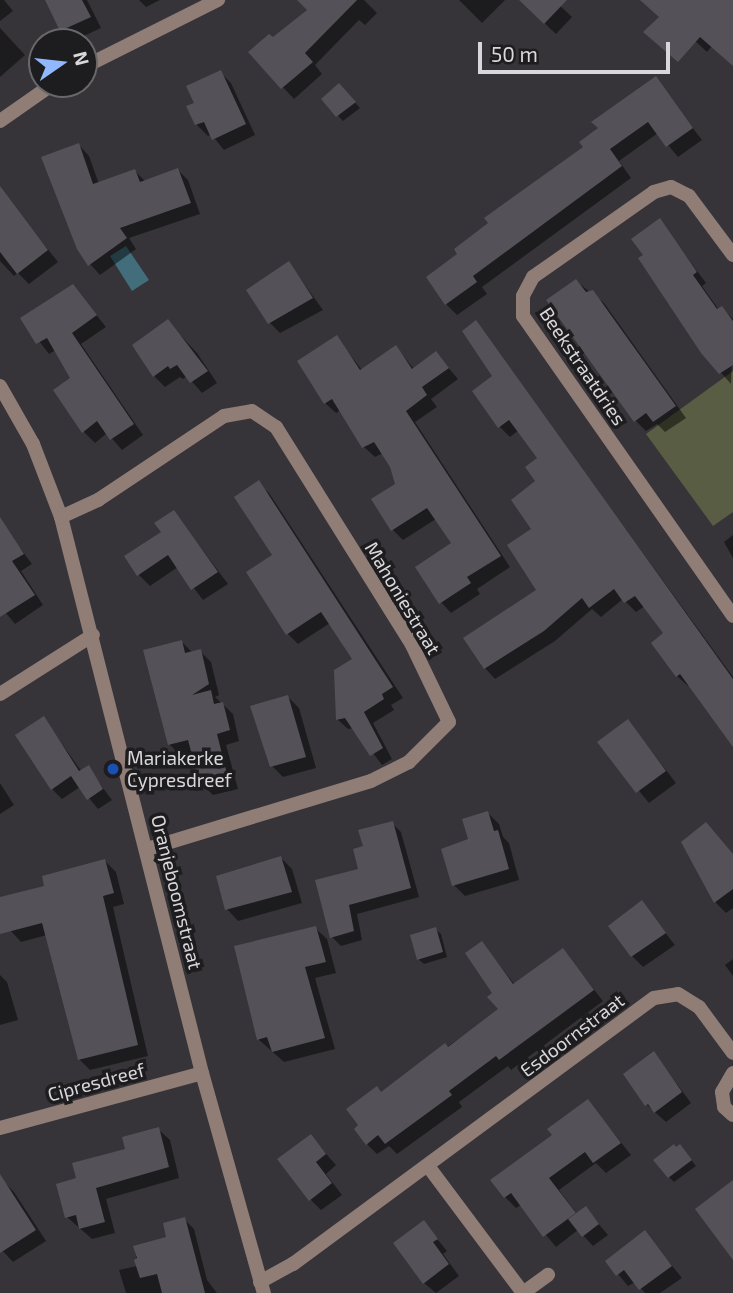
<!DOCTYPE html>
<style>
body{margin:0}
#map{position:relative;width:733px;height:1293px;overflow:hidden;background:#363439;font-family:"Exo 2",sans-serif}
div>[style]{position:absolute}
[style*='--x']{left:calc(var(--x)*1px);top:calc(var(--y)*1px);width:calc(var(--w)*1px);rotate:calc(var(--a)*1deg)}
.green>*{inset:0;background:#585d43}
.water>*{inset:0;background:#416e7a}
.shadow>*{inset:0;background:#0007}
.building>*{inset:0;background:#545258}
.minor>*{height:14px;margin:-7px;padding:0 7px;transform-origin:7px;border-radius:7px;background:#8f7d76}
.dots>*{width:19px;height:19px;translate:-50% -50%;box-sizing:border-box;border:4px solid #1d1c1e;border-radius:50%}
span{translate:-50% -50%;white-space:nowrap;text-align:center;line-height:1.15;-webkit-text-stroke:7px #1d1c1e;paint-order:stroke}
.street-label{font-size:19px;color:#d9d7db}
.poi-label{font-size:19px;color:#d9d7db}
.left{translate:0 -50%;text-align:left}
.north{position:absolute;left:28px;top:28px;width:70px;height:70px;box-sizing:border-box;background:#1d1c1e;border:2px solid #68676a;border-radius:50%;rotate:76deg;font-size:19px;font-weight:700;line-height:28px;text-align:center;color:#d9d7db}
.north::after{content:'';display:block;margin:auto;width:24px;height:32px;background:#91b8fd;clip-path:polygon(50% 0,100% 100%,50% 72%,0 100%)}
.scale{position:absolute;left:478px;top:42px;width:192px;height:32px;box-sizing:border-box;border:4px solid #d9d7db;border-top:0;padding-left:9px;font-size:21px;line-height:24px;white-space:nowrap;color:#d9d7db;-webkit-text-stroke:5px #1d1c1e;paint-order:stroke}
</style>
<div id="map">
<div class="green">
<i style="clip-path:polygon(733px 371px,733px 512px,713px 526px,646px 434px)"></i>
</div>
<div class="water">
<i style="clip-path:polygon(126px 246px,149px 280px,132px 291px,110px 256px)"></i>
</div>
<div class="shadow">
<i style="clip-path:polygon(0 0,4px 0,13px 11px,0 21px)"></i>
<i style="clip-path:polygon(47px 0,87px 0,101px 28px,73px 41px,62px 30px)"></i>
<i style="clip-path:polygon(139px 0,160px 0,146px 7px)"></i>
<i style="clip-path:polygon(309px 0,364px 0,377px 13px,365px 25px,359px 20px,315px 65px,322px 74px,294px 99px,250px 52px,272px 40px,309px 10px)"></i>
<i style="clip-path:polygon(459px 0,505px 0,482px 23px)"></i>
<i style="clip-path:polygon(520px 0,554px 0,572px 17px,556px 34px)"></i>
<i style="clip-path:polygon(651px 0,713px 0,733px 18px,733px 65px,712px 46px,707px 52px)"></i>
<i style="clip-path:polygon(0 28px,25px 55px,0 77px)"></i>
<i style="clip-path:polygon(220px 72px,231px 83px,255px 135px,224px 150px,211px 134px,208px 136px,196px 124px,197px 104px)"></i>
<i style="clip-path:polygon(655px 79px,702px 140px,678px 157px,658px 133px,619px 161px,631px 178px,482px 287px,487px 294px,457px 315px,446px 304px,460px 255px,586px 147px,600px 129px)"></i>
<i style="clip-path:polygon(344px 90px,360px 108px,343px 121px,323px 99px)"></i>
<i style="clip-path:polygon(79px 145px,89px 156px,99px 184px,135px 171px,146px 182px,178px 170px,188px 180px,200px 214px,129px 238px,136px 249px,100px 275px,90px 264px)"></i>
<i style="clip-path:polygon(0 189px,58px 262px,29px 284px,18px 273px,14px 276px,0 261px)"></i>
<i style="clip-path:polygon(660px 221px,706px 283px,702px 286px,719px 310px,722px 308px,733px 319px,731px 384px,703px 352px,645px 255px)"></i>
<i style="clip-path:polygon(289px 263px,323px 310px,280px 333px,269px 322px)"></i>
<i style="clip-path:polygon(576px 281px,604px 303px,686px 418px,665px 432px,657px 424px,646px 431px,635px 420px)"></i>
<i style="clip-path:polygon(73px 286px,106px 327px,81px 344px,143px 435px,122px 450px,107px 433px,95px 443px,84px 432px,55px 390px,73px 378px,56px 350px,49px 354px,22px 319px)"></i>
<i style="clip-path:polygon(168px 322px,197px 353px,217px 383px,202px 393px,187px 376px,183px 379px,180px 377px,165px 387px,154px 376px)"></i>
<i style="clip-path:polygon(476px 323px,733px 677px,733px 746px,690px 685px,688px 686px,677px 676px,653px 643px,665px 634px,645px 606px,636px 612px,623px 599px,601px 617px,592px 609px,555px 641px,495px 679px,485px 668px,539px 590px,534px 530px,539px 458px,519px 430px,510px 437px,500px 427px,495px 377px)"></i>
<i style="clip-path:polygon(336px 337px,362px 370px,396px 347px,414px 369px,436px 353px,458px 379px,431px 399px,437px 407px,415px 422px,510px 567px,477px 589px,480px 594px,451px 613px,441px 602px,453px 544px,436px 519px,403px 540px,393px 530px,397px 485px,391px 466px,383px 453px,375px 457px,364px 447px,341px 410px,336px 413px,325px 403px)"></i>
<i style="clip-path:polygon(258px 483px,269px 493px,403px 698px,391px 705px,394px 710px,373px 723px,392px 759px,382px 765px,354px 728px,348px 729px,337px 719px,354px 659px,330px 623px,298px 644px,287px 633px)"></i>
<i style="clip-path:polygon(174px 512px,228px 584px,203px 600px,178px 567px,150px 586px,139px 575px)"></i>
<i style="clip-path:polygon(733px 535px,733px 558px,724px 542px)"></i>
<i style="clip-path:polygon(11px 536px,32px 564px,21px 571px,43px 605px,15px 624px,0 606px,0 543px)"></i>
<i style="clip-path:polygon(182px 642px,193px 653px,200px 651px,211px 662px,219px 695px,215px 697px,233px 714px,239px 741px,226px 745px,238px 789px,213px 795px,202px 784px,193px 752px,180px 755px,169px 744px)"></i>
<i style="clip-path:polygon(288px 697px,299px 708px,316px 768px,283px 777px,272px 766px)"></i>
<i style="clip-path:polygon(44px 719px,82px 772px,88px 768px,112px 800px,98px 809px,80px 787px,62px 799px,52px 789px)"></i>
<i style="clip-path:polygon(628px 721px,676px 783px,649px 803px,599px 742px)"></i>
<i style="clip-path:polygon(0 783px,14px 805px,0 814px)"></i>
<i style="clip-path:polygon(488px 813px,499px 824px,503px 837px,509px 843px,519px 880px,465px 896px,454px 885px,470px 841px)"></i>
<i style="clip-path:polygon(392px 823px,401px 832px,419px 897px,357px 914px,362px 940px,341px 946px,332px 937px,360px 871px,365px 847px)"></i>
<i style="clip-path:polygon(733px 855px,733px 908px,726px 913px,715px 902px)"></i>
<i style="clip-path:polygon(281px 858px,292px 869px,302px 903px,238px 921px,227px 909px)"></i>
<i style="clip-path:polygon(105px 861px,116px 872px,124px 904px,113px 907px,148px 1056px,90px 1070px,79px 1059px,47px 935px,21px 942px,11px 931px)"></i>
<i style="clip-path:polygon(641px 902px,675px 945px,643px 967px,632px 956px)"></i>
<i style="clip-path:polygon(315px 928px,327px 939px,336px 973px,315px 978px,335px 1049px,284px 1062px,258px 1039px)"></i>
<i style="clip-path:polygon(435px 929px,441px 934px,447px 957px,424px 964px,418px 959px)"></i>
<i style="clip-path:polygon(482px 943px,515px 985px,563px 950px,603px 1001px,511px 1070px,508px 1066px,459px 1102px,462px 1107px,397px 1154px,389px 1146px,377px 1154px,367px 1144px,381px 1093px,500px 1010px)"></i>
<i style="clip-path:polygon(733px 959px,733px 976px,725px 965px)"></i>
<i style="clip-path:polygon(0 975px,7px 982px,18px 1020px,0 1025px)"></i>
<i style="clip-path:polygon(654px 1053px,691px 1103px,666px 1122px,647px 1105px)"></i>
<i style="clip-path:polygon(588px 1101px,631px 1155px,606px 1173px,596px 1163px,559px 1190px,577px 1214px,585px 1208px,608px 1235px,593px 1246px,578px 1230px,556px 1247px,521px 1205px,516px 1208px,505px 1197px,554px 1135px)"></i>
<i style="clip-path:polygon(158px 1129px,170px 1140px,179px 1178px,106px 1199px,115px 1233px,92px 1239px,67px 1217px,78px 1180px)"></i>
<i style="clip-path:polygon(311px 1137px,336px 1165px,326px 1174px,342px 1195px,321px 1210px,310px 1199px)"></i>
<i style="clip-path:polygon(685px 1152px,696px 1166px,674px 1182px,669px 1177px)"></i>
<i style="clip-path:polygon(3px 1181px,14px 1192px,46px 1241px,13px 1262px,0 1248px,0 1183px)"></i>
<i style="clip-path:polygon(184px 1219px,194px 1229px,207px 1280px,217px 1293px,126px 1293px,119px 1270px,137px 1266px,135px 1247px,169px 1238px)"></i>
<i style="clip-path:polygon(424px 1223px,447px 1251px,443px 1254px,459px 1276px,436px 1293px,424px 1283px)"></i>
<i style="clip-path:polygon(645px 1232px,682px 1278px,660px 1293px,645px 1293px,635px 1282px,628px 1286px,607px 1261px)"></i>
</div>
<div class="building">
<i style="clip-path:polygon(45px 0,82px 0,91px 17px,60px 31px)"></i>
<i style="clip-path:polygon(297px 0,357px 0,305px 53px,313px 62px,281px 89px,248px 52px,269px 34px,273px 37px,307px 10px)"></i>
<i style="clip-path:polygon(519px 0,567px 0,544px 24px)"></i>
<i style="clip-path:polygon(640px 0,733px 0,733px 66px,700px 37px,678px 62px,643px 32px,659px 17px)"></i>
<i style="clip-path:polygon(221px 70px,246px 124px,212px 140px,204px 122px,195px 125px,186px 106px,194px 103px,186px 86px)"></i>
<i style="clip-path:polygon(656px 76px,693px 128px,666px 147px,648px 122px,610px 149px,622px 166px,473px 276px,477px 282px,445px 305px,426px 277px,457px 254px,454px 249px,488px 223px,484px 218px,583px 147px,579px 142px,598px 128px,591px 122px)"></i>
<i style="clip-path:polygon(339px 83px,356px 102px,336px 117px,321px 99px)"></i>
<i style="clip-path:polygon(79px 143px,93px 184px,135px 169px,140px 182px,178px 168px,191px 203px,120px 228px,127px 238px,88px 266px,77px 249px,41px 157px)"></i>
<i style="clip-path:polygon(0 186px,48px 250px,17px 274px,0 252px)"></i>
<i style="clip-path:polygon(660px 218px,697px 272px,693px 275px,717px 309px,722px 306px,733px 321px,733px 365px,719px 374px,701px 353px,638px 258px,643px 255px,631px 239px)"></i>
<i style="clip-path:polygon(289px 261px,313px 298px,268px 324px,246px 290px)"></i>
<i style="clip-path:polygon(576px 279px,586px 292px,593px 290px,676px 406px,653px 422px,646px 413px,634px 422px,546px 300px)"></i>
<i style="clip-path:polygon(73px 284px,97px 315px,72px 333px,134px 424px,110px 440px,97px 421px,82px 433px,53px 390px,70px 378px,47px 338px,36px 344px,20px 318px)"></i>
<i style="clip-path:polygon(168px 319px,208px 371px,190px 383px,177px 365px,170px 369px,168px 366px,153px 377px,132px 345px)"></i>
<i style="clip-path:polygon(476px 320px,733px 679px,733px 747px,680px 674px,676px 677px,651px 643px,663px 633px,635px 596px,624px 603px,614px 589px,589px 608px,582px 598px,544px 631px,484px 669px,463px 638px,536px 590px,507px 545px,531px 529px,511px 500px,535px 481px,525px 467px,537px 458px,509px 420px,498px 428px,472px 391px,492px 376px,462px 331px)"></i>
<i style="clip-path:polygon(337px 335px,360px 370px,396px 345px,412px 369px,436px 351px,449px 368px,422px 387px,427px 395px,406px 411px,501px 556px,467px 577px,471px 583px,439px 604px,415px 567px,451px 543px,427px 508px,391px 531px,371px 499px,395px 484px,390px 467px,374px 442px,362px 448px,332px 399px,324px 404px,297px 361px)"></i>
<i style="clip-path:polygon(259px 480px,393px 687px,382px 694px,384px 699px,364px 712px,383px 748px,370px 756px,345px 718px,336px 720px,334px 670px,352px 659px,321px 612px,286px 635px,246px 572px,272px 555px,234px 497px)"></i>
<i style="clip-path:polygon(174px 510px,218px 572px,191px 590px,168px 555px,137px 576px,124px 556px,161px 532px,154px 523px)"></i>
<i style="clip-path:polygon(0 517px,24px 554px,12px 561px,35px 595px,0 617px)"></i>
<i style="clip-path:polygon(182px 640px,185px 653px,201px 649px,209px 684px,192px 695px,211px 690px,214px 704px,223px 702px,230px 730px,217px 734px,228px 778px,200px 785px,188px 740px,168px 745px,143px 650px)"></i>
<i style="clip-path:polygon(288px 695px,306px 757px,270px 767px,250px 706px)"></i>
<i style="clip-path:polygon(44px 716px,79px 771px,89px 765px,103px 789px,87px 800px,71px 776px,51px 790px,15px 735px)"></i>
<i style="clip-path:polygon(628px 719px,666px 771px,636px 793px,597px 742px)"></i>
<i style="clip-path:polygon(488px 811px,494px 831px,498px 830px,509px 869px,452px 886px,441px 849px,468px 839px,462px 819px)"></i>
<i style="clip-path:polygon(393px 821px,411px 888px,349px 905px,354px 931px,330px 938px,315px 880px,358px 869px,353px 849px,363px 846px,358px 830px)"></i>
<i style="clip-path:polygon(706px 822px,733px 854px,733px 889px,714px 903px,681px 842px)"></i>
<i style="clip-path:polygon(281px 856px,292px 892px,225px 910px,216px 876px)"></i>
<i style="clip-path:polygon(105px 859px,114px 893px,103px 896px,138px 1045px,78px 1060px,42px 923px,0 934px,0 897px,44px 886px,42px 876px)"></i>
<i style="clip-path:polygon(642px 900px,666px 933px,631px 957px,608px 926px)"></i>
<i style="clip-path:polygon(316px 926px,326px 962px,305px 967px,325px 1038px,272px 1052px,267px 1037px,257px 1040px,234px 946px)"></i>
<i style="clip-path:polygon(436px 927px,443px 952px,417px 960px,410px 935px)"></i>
<i style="clip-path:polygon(482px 941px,513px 984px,563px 948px,594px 990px,499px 1060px,496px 1056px,449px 1091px,452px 1095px,385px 1144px,378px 1135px,366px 1145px,354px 1129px,358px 1125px,346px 1109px,377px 1086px,381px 1092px,445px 1043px,448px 1047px,498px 1009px,487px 997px,492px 993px,465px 953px)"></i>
<i style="clip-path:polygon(654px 1051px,682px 1092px,654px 1113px,648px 1104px,645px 1106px,623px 1074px)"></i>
<i style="clip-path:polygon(588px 1099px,621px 1143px,593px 1163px,585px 1152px,549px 1178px,576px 1213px,543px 1237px,511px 1193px,504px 1198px,490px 1180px,552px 1135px,547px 1129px)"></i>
<i style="clip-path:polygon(159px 1127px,169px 1167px,96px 1188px,105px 1222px,79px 1229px,76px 1215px,65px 1218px,56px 1184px,76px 1178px,72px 1163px,125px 1149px,122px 1137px)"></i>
<i style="clip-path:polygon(311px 1134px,326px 1154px,316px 1162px,332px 1183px,309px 1201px,277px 1159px)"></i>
<i style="clip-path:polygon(674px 1144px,676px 1147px,680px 1144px,692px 1160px,668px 1178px,653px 1160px)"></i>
<i style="clip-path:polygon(0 1174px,36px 1230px,0 1253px)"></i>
<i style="clip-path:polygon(733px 1180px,733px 1260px,695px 1209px)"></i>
<i style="clip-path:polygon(586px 1206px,599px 1224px,582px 1237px,568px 1219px)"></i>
<i style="clip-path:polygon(185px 1217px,205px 1293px,162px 1293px,157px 1274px,140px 1278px,134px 1260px,137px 1258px,133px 1246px,166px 1237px,163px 1223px)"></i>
<i style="clip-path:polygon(424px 1220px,438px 1239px,433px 1242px,449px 1264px,423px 1284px,393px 1243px)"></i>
<i style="clip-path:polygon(645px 1230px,672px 1266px,639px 1290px,624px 1270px,616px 1276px,605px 1261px)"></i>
</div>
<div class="minor">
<i style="--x:84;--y:67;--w:150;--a:-26.6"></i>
<i style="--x:0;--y:121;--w:65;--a:-34.9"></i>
<i style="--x:733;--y:255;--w:74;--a:-126.7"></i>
<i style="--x:689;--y:196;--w:20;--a:-153"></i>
<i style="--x:671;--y:187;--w:18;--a:164"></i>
<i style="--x:654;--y:192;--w:148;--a:144.9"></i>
<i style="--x:533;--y:277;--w:21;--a:118"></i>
<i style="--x:523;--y:296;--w:20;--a:90"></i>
<i style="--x:523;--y:316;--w:366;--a:55"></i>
<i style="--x:0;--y:386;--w:67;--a:60.4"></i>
<i style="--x:33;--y:444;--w:78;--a:69"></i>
<i style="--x:61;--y:517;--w:574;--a:75.77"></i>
<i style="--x:202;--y:1073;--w:229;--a:74.3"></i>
<i style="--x:61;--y:517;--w:41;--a:-24.7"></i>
<i style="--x:98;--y:500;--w:151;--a:-33.7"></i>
<i style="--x:224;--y:416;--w:28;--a:-10"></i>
<i style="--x:252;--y:411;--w:29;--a:34"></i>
<i style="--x:276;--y:427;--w:257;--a:58"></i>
<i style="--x:412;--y:645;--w:85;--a:64.3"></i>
<i style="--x:449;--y:722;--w:57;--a:135"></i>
<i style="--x:409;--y:762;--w:42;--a:153.4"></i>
<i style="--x:371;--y:781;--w:234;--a:163.1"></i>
<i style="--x:0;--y:694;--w:110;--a:-32.4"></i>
<i style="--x:733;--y:1073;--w:22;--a:120"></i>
<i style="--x:722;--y:1092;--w:15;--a:82"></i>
<i style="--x:724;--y:1107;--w:12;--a:42"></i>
<i style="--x:0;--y:1128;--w:209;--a:-15.2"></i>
<i style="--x:428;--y:1166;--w:159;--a:53.2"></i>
<i style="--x:523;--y:1293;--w:31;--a:-36"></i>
<i style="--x:260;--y:1282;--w:38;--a:-29"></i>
<i style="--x:293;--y:1264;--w:448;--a:-36.4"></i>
<i style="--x:654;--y:998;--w:24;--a:-9"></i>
<i style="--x:678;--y:994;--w:25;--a:32"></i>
<i style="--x:699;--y:1007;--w:57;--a:53.5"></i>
</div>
<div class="dots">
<i style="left:113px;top:769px;background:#1a4fb4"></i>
</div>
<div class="street-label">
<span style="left:583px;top:366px;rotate:56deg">Beekstraatdries</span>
<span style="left:403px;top:598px;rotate:59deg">Mahoniestraat</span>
<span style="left:177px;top:892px;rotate:76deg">Oranjeboomstraat</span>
<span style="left:572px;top:1035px;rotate:-37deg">Esdoornstraat</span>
<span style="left:96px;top:1082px;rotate:-15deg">Cipresdreef</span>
</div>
<div class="poi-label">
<span class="left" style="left:127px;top:769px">Mariakerke<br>Cypresdreef</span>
</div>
<div class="north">N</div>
<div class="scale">50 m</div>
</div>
